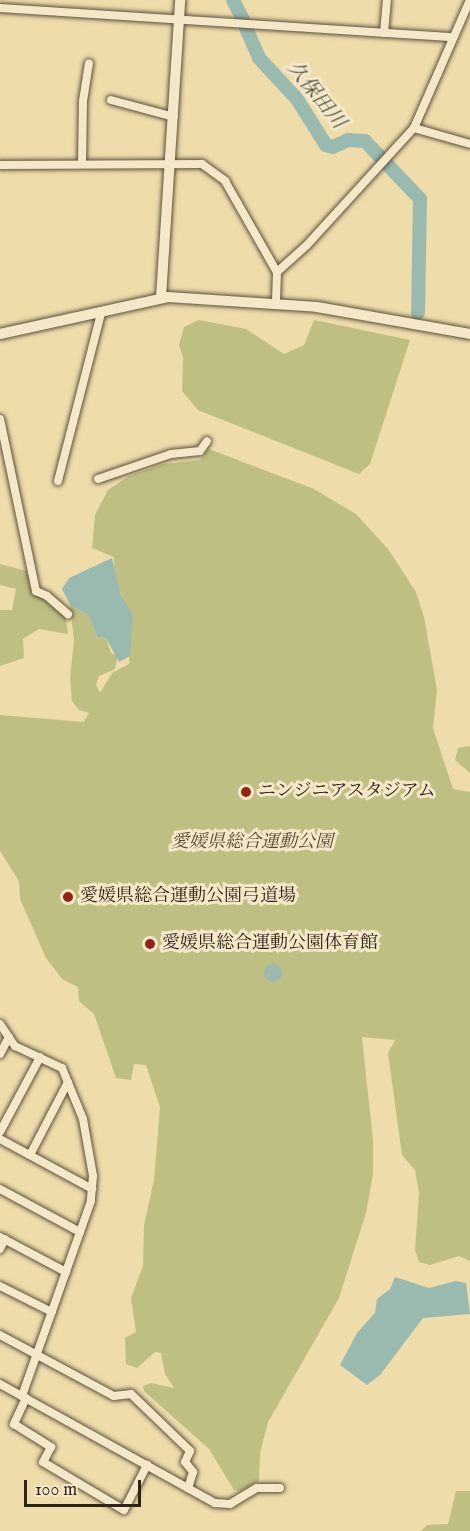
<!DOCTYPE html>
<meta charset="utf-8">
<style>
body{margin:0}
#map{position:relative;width:470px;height:1531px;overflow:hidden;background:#eedcab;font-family:"IM FELL English","Noto Serif JP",serif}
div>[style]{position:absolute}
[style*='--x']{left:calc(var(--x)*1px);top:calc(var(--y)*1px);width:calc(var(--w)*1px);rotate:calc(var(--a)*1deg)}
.green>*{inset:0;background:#bfbf84}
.water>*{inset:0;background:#9abaaf}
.round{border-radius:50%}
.river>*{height:14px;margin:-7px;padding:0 7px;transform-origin:7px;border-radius:7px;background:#9abaaf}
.roads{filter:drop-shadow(0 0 2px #5d513d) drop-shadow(0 0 2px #5d513d)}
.minor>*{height:8px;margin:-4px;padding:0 4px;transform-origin:4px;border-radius:4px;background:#f4e8c8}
.tertiary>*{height:10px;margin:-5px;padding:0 5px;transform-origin:5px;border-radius:5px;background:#f4e8c8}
.dots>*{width:16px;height:16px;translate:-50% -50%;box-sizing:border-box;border:3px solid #f4e8c8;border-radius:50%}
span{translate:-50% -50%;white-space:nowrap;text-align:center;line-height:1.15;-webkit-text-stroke:6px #f4e8c8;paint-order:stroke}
.poi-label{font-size:18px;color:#2d2318}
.left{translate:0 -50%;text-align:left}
.park-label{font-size:18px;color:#524a33;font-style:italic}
.water-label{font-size:20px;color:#4e5045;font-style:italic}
.scale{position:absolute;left:24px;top:1480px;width:117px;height:27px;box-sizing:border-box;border:3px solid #2d2318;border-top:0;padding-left:8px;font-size:18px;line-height:21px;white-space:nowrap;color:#2d2318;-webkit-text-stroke:4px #f4e8c8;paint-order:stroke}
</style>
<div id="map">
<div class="green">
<i style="clip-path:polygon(199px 320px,246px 329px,284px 354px,304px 345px,314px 320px,410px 340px,370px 464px,359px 474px,198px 410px,182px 391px,183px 357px,179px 345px,184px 327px)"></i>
<i style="clip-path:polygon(209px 449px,314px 489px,356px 514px,388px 549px,416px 592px,424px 617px,437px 690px,433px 728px,453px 789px,470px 792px,470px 1261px,459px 1256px,430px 1265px,419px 1262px,415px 1250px,419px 1193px,415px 1170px,402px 1155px,388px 1053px,395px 1040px,362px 1037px,373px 1140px,373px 1174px,366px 1213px,339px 1298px,268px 1422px,260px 1453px,259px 1481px,240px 1491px,234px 1490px,209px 1449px,144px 1391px,143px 1386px,151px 1383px,174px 1388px,165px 1374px,161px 1353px,155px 1352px,137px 1368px,126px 1364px,125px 1338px,136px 1332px,131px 1298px,143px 1266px,144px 1225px,154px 1180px,160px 1107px,146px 1065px,134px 1064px,131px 1080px,116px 1078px,94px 1014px,79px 1001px,78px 987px,62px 979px,46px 958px,20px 899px,19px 881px,0 851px,0 715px,84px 722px,89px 713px,79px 710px,72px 701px,70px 678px,74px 640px,70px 605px,88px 615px,97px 637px,106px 638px,111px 653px,118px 656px,115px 669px,99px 676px,96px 684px,100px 693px,112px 673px,129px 664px,131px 618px,114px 576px,114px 557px,92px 548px,95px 515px,108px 490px,129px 476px,163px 464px,200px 460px)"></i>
<i style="clip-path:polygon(0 564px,27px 571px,33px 592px,65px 613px,68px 634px,39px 629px,23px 639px,24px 658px,0 666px,0 610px,12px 610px,16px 589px,0 585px)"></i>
<i style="clip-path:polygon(470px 746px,470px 773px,455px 760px,458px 748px)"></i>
<i style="clip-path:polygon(456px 1491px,470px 1491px,470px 1531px,421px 1531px,427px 1525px,448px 1524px)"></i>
</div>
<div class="water">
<i style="clip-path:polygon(112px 558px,121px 595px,133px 614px,130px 656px,119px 662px,106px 638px,97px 637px,88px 615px,70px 605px,62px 589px,69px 578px)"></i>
<i class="round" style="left:264px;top:964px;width:18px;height:18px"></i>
<i style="clip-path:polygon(395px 1277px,429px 1288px,456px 1281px,466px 1283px,470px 1314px,423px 1318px,380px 1375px,367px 1385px,340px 1365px,357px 1333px,375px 1313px,377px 1299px,390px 1289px)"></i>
</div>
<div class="river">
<i style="--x:233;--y:0;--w:22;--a:63"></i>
<i style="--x:245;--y:26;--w:35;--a:66"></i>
<i style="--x:259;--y:58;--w:56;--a:47.2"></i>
<i style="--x:297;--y:99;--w:54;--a:57.8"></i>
<i style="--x:326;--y:145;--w:7;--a:16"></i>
<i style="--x:333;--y:147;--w:17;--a:-25"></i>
<i style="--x:348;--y:140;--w:17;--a:3"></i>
<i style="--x:365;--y:141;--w:80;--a:46.5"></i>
<i style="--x:420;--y:199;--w:114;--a:91"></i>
</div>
<div class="roads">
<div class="minor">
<i style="--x:0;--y:8;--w:454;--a:3.7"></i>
<i style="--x:384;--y:33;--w:33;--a:-85"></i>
<i style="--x:111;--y:100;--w:65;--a:15.1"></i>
<i style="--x:414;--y:128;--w:58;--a:15.9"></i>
<i style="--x:82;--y:164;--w:63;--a:-89.1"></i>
<i style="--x:83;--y:101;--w:38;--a:-81"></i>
<i style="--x:0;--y:165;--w:202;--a:-0.3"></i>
<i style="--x:202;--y:164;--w:29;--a:36"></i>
<i style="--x:225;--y:181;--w:105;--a:60.3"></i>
<i style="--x:277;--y:272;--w:31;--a:92"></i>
<i style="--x:277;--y:272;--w:40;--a:-42"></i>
<i style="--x:307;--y:245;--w:159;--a:-47.6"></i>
<i style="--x:414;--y:128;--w:140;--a:-66.4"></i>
<i style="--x:0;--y:419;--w:176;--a:78.2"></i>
<i style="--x:36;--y:591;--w:12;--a:24"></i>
<i style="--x:47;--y:596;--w:28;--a:41"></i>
<i style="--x:98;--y:479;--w:77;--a:-18.9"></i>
<i style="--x:171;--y:454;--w:29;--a:-6"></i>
<i style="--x:200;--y:451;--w:12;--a:-55"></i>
<i style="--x:58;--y:481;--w:173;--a:-75.6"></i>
<i style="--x:0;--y:1024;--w:27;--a:56"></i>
<i style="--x:15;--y:1046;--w:52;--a:25.1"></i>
<i style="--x:62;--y:1068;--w:55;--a:67.6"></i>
<i style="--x:83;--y:1119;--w:58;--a:80"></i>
<i style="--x:93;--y:1176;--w:25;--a:95"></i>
<i style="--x:91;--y:1201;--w:207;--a:109.5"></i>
<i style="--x:0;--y:1054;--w:19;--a:-62"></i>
<i style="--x:0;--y:1132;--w:85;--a:-61.9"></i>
<i style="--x:0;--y:1139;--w:105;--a:28.5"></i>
<i style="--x:30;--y:1155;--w:82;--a:-62.5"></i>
<i style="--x:0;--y:1189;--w:91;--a:28.3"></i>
<i style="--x:0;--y:1237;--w:75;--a:27.9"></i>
<i style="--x:0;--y:1249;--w:11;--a:-63"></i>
<i style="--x:0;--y:1286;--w:58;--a:26.6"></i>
<i style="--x:0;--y:1335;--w:129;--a:28.2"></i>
<i style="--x:114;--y:1396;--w:17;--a:-7"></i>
<i style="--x:131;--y:1394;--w:82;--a:44"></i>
<i style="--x:190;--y:1451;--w:12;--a:114"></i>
<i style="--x:185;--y:1462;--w:13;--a:51"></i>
<i style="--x:193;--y:1472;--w:17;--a:107"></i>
<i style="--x:0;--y:1384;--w:246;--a:29"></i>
<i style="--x:215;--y:1503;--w:15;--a:4"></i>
<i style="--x:230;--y:1504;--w:31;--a:-31"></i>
<i style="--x:257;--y:1488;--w:23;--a:0"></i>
<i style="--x:26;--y:1398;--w:29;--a:115"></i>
<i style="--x:14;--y:1424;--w:44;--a:31.9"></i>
<i style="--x:51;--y:1447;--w:17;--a:118"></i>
<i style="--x:43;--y:1462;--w:94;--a:30.7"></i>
<i style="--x:124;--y:1510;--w:51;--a:-62.9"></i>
</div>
<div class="tertiary">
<i style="--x:161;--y:297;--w:298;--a:-86.3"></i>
<i style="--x:0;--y:334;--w:172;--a:-12.4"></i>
<i style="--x:168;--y:297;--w:149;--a:3.8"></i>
<i style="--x:317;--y:307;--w:155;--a:10"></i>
</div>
</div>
<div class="dots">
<i style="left:246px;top:792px;background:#8f2418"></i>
<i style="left:68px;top:897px;background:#8f2418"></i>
<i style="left:150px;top:944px;background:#8f2418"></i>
</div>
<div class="poi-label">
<span class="left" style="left:258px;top:792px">ニンジニアスタジアム</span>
<span class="left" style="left:80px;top:897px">愛媛県総合運動公園弓道場</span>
<span class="left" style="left:162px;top:944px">愛媛県総合運動公園体育館</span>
</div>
<div class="park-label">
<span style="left:252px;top:843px">愛媛県総合運動公園</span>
</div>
<div class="water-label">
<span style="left:316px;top:95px;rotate:51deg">久保田川</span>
</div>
<div class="scale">100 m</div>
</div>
